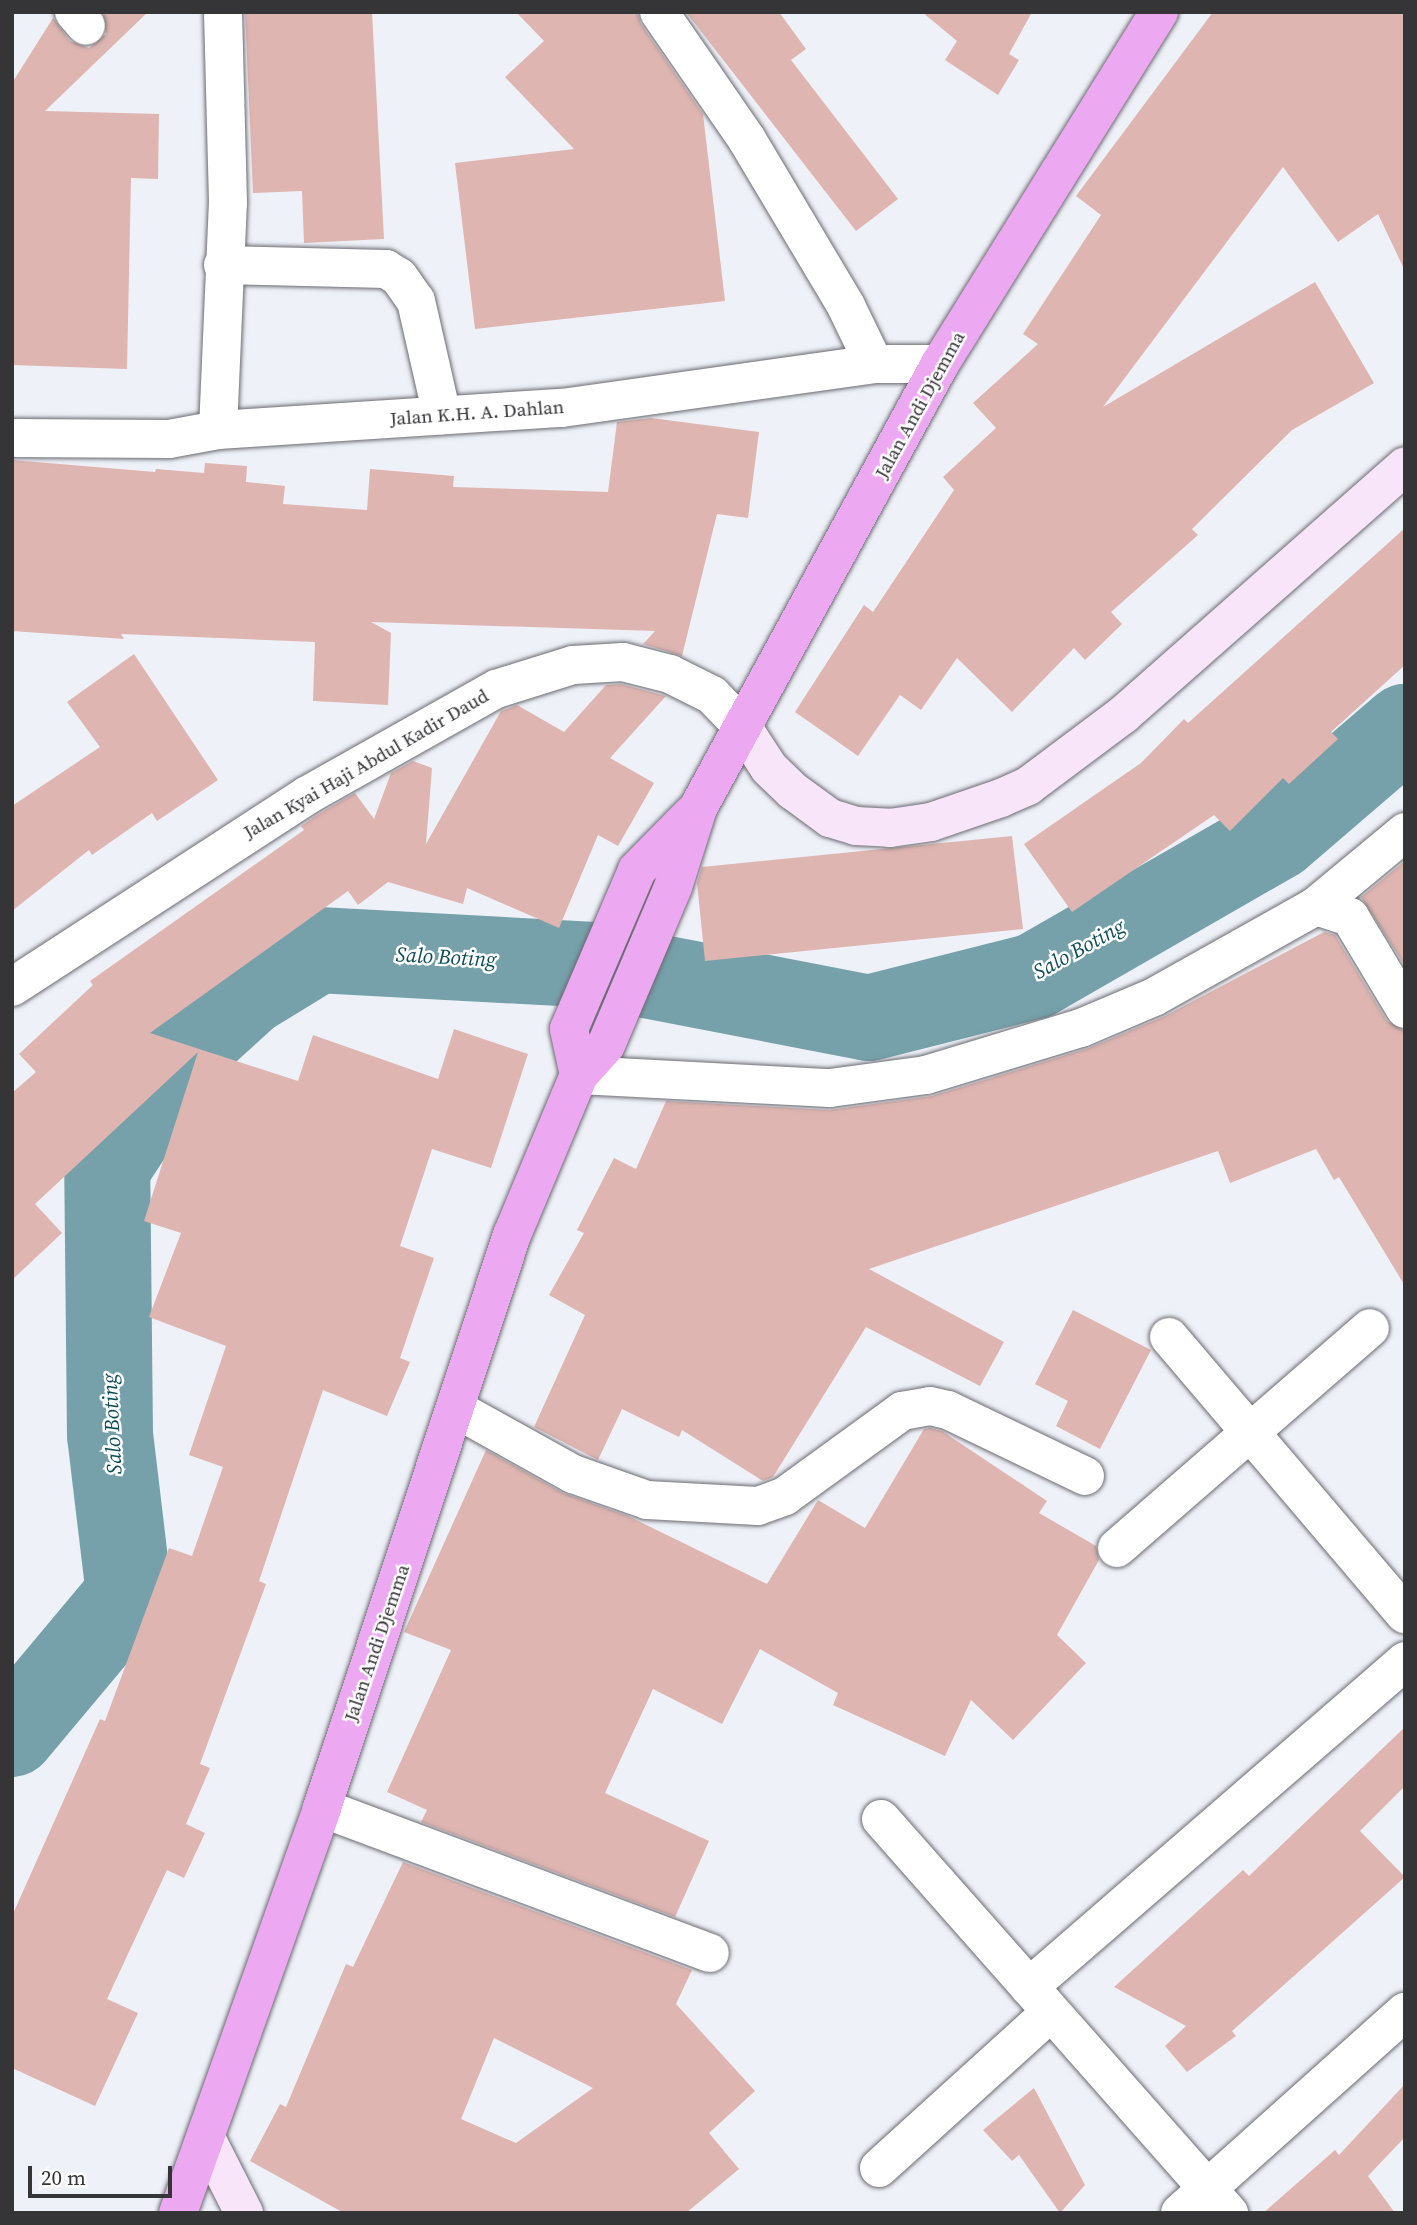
<!DOCTYPE html>
<style>
body{margin:0}
#map{position:relative;width:1417px;height:2225px;overflow:hidden;background:#eff1f8;font-family:"Source Serif 4",serif}
div>[style]{position:absolute}
[style*='--x']{left:calc(var(--x)*1px);top:calc(var(--y)*1px);width:calc(var(--w)*1px);rotate:calc(var(--a)*1deg)}
.river>*{height:86px;margin:-43px;padding:0 43px;transform-origin:43px;border-radius:43px;background:#76a1aa}
.building>*{inset:0;background:#deb5b1}
.roads{filter:drop-shadow(0 0 2px #6a6b71) drop-shadow(0 0 2px #6a6b71)}
.street>*{height:38px;margin:-19px;padding:0 19px;transform-origin:19px;border-radius:19px;background:#fff}
.secondary>*{height:38px;margin:-19px;padding:0 19px;transform-origin:19px;border-radius:19px;background:#f9e5fa}
.highway>*{height:38px;margin:-19px;padding:0 19px;transform-origin:19px;border-radius:19px;background:#eca8f0}
span{translate:-50% -50%;white-space:nowrap;text-align:center;line-height:1.15;-webkit-text-stroke:5px #fefefe;paint-order:stroke}
.street-label{font-size:19px;color:#353538}
.water-label{font-size:21px;color:#0b4c57;font-style:italic}
.frame{position:absolute;inset:0;border:14px solid #353538;pointer-events:none}
.scale{position:absolute;left:28px;top:2166px;width:144px;height:32px;box-sizing:border-box;border:4px solid #353538;border-top:0;padding-left:9px;font-size:21px;line-height:24px;white-space:nowrap;color:#353538;-webkit-text-stroke:5px #fefefe;paint-order:stroke}
</style>
<div id="map">
<div class="river">
<i style="--x:12;--y:1734;--w:182;--a:-50.1"></i>
<i style="--x:129;--y:1594;--w:160;--a:-96.8"></i>
<i style="--x:110;--y:1435;--w:267;--a:-90.6"></i>
<i style="--x:107;--y:1168;--w:140;--a:-56.7"></i>
<i style="--x:184;--y:1051;--w:86;--a:-42.2"></i>
<i style="--x:248;--y:993;--w:82;--a:-31.6"></i>
<i style="--x:318;--y:950;--w:276;--a:3.1"></i>
<i style="--x:594;--y:965;--w:280;--a:10.9"></i>
<i style="--x:869;--y:1018;--w:171;--a:-14.2"></i>
<i style="--x:1035;--y:976;--w:279;--a:-29.9"></i>
<i style="--x:1277;--y:837;--w:169;--a:-40.7"></i>
</div>
<div class="building">
<i style="clip-path:polygon(103px 12px,148px 12px,45px 111px,159px 114px,158px 179px,131px 178px,127px 369px,12px 365px,12px 83px,53px 18px,70px 41px,89px 48px,106px 34px)"></i>
<i style="clip-path:polygon(245px 12px,372px 12px,384px 239px,304px 243px,302px 191px,253px 193px)"></i>
<i style="clip-path:polygon(516px 12px,637px 12px,641px 24px,703px 114px,725px 301px,475px 329px,455px 163px,574px 149px,505px 77px,544px 41px)"></i>
<i style="clip-path:polygon(686px 12px,779px 12px,806px 49px,791px 60px,898px 199px,856px 231px)"></i>
<i style="clip-path:polygon(922px 12px,1032px 12px,1009px 54px,1019px 60px,998px 95px,945px 60px,957px 41px)"></i>
<i style="clip-path:polygon(1213px 12px,1405px 12px,1405px 271px,1378px 214px,1338px 242px,1283px 167px,1103px 407px,1315px 282px,1374px 383px,1292px 430px,1192px 529px,1198px 535px,1111px 612px,1122px 624px,1085px 660px,1074px 648px,1012px 712px,957px 658px,921px 710px,900px 695px,858px 756px,795px 712px,864px 605px,873px 612px,954px 490px,943px 477px,996px 428px,973px 403px,1038px 344px,1023px 334px,1101px 215px,1076px 196px)"></i>
<i style="clip-path:polygon(651px 418px,759px 432px,748px 518px,717px 514px,682px 656px,643px 644px,655px 631px,371px 622px,391px 633px,388px 705px,313px 701px,315px 642px,121px 634px,124px 639px,12px 631px,12px 460px,155px 472px,156px 469px,204px 473px,205px 463px,247px 466px,246px 482px,285px 486px,283px 504px,367px 510px,370px 469px,454px 476px,453px 487px,608px 492px,617px 422px)"></i>
<i style="clip-path:polygon(1405px 528px,1405px 665px,1331px 732px,1338px 739px,1289px 784px,1283px 778px,1230px 831px,1214px 815px,1072px 912px,1024px 844px,1141px 763px,1184px 719px,1188px 723px)"></i>
<i style="clip-path:polygon(134px 654px,218px 780px,157px 821px,152px 813px,92px 855px,89px 850px,12px 911px,12px 806px,100px 747px,67px 702px)"></i>
<i style="clip-path:polygon(621px 684px,666px 696px,610px 758px,654px 783px,618px 846px,598px 835px,559px 928px,467px 888px,463px 904px,388px 882px,358px 905px,348px 891px,150px 1033px,298px 1081px,313px 1035px,438px 1079px,454px 1029px,528px 1054px,491px 1168px,432px 1149px,400px 1246px,434px 1258px,400px 1358px,410px 1362px,387px 1416px,323px 1390px,259px 1581px,266px 1584px,200px 1764px,210px 1768px,186px 1824px,205px 1833px,184px 1878px,167px 1870px,107px 1999px,138px 2013px,95px 2106px,12px 2068px,12px 1916px,100px 1719px,105px 1721px,169px 1548px,192px 1556px,223px 1467px,189px 1455px,226px 1346px,149px 1317px,181px 1233px,144px 1221px,198px 1052px,35px 1204px,62px 1233px,12px 1280px,12px 1093px,36px 1072px,19px 1054px,93px 985px,90px 981px,304px 830px,301px 826px,317px 815px,355px 793px,374px 819px,391px 773px,413px 761px,432px 768px,426px 844px,501px 711px,517px 705px,564px 732px,606px 685px)"></i>
<i style="clip-path:polygon(1012px 836px,1023px 929px,705px 961px,697px 883px,702px 867px)"></i>
<i style="clip-path:polygon(1405px 861px,1405px 966px,1361px 897px)"></i>
<i style="clip-path:polygon(1324px 932px,1335px 935px,1387px 1021px,1405px 1031px,1405px 1286px,1339px 1177px,1334px 1180px,1316px 1149px,1230px 1183px,1218px 1151px,869px 1269px,1004px 1342px,980px 1386px,866px 1327px,773px 1477px,763px 1481px,682px 1430px,679px 1437px,622px 1409px,598px 1460px,534px 1427px,585px 1315px,549px 1295px,584px 1233px,577px 1230px,614px 1158px,636px 1169px,666px 1101px,829px 1110px,932px 1096px,1089px 1048px,1165px 1016px)"></i>
<i style="clip-path:polygon(1073px 1310px,1151px 1350px,1100px 1449px,1056px 1426px,1068px 1401px,1035px 1384px)"></i>
<i style="clip-path:polygon(930px 1428px,942px 1431px,1047px 1501px,1039px 1513px,1096px 1546px,1099px 1560px,1057px 1635px,1086px 1663px,1013px 1740px,971px 1700px,945px 1756px,833px 1705px,838px 1693px,760px 1649px,722px 1724px,653px 1689px,605px 1793px,709px 1841px,675px 1917px,421px 1822px,427px 1810px,387px 1792px,451px 1650px,404px 1632px,486px 1450px,563px 1493px,628px 1516px,767px 1584px,818px 1500px,865px 1528px,924px 1429px)"></i>
<i style="clip-path:polygon(1405px 1727px,1405px 1786px,1360px 1831px,1405px 1877px,1232px 2031px,1236px 2036px,1187px 2072px,1165px 2046px,1186px 2026px,1114px 1987px,1243px 1870px,1249px 1876px)"></i>
<i style="clip-path:polygon(evenodd,403px 1862px,692px 1970px,676px 2004px,755px 2091px,709px 2133px,739px 2169px,686px 2213px,344px 2213px,250px 2161px,280px 2104px,286px 2107px,346px 1964px,353px 1967px,403px 1862px,494px 2038px,593px 2088px,516px 2143px,461px 2119px,494px 2038px)"></i>
<i style="clip-path:polygon(1405px 2084px,1405px 2137px,1368px 2176px,1395px 2213px,1263px 2213px,1335px 2150px,1339px 2155px)"></i>
<i style="clip-path:polygon(1034px 2088px,1085px 2185px,1060px 2213px,1019px 2155px,1012px 2161px,983px 2130px)"></i>
</div>
<div class="roads">
<div class="street">
<i style="--x:74;--y:12;--w:18;--a:49"></i>
<i style="--x:659;--y:12;--w:153;--a:55.4"></i>
<i style="--x:746;--y:138;--w:196;--a:59.2"></i>
<i style="--x:846;--y:306;--w:64;--a:64.2"></i>
<i style="--x:223;--y:265;--w:163;--a:1.4"></i>
<i style="--x:386;--y:269;--w:15;--a:32"></i>
<i style="--x:399;--y:277;--w:29;--a:55"></i>
<i style="--x:416;--y:301;--w:117;--a:77.2"></i>
<i style="--x:218;--y:430;--w:227;--a:-87.5"></i>
<i style="--x:228;--y:203;--w:191;--a:-91.5"></i>
<i style="--x:12;--y:438;--w:157;--a:0.4"></i>
<i style="--x:169;--y:439;--w:50;--a:-10.4"></i>
<i style="--x:218;--y:430;--w:345;--a:-3.7"></i>
<i style="--x:562;--y:408;--w:315;--a:-8"></i>
<i style="--x:874;--y:364;--w:66;--a:0"></i>
<i style="--x:1316;--y:906;--w:116;--a:-39.7"></i>
<i style="--x:12;--y:987;--w:351;--a:-33"></i>
<i style="--x:306;--y:796;--w:218;--a:-29.4"></i>
<i style="--x:496;--y:689;--w:81;--a:-17.3"></i>
<i style="--x:573;--y:665;--w:50;--a:-3.4"></i>
<i style="--x:623;--y:662;--w:49;--a:14.3"></i>
<i style="--x:670;--y:674;--w:47;--a:26.6"></i>
<i style="--x:712;--y:695;--w:42;--a:46"></i>
<i style="--x:579;--y:1075;--w:251;--a:3"></i>
<i style="--x:830;--y:1088;--w:97;--a:-7.7"></i>
<i style="--x:926;--y:1075;--w:162;--a:-16.9"></i>
<i style="--x:1081;--y:1028;--w:79;--a:-23"></i>
<i style="--x:1154;--y:997;--w:186;--a:-29.3"></i>
<i style="--x:1316;--y:906;--w:36;--a:18"></i>
<i style="--x:1350;--y:917;--w:107;--a:59.1"></i>
<i style="--x:1169;--y:1337;--w:364;--a:49.6"></i>
<i style="--x:456;--y:1409;--w:134;--a:29.1"></i>
<i style="--x:573;--y:1474;--w:78;--a:19.4"></i>
<i style="--x:647;--y:1500;--w:111;--a:3.1"></i>
<i style="--x:758;--y:1506;--w:29;--a:-20"></i>
<i style="--x:785;--y:1496;--w:145;--a:-36"></i>
<i style="--x:902;--y:1411;--w:28;--a:-10"></i>
<i style="--x:930;--y:1406;--w:18;--a:13"></i>
<i style="--x:948;--y:1410;--w:152;--a:25.7"></i>
<i style="--x:1117;--y:1548;--w:335;--a:-41"></i>
<i style="--x:322;--y:1808;--w:414;--a:20.5"></i>
<i style="--x:881;--y:1819;--w:526;--a:48.55"></i>
<i style="--x:1029;--y:1987;--w:498;--a:-40.9"></i>
<i style="--x:879;--y:2168;--w:232;--a:-42.2"></i>
<i style="--x:1180;--y:2213;--w:302;--a:-41.8"></i>
</div>
<div class="secondary">
<i style="--x:741;--y:725;--w:51;--a:56.9"></i>
<i style="--x:769;--y:768;--w:33;--a:44"></i>
<i style="--x:793;--y:791;--w:46;--a:36.1"></i>
<i style="--x:830;--y:818;--w:27;--a:17"></i>
<i style="--x:856;--y:826;--w:34;--a:3"></i>
<i style="--x:890;--y:828;--w:41;--a:-8.3"></i>
<i style="--x:931;--y:822;--w:74;--a:-18.9"></i>
<i style="--x:1001;--y:798;--w:30;--a:-24"></i>
<i style="--x:1028;--y:786;--w:119;--a:-36.8"></i>
<i style="--x:1123;--y:715;--w:376;--a:-41.4"></i>
<i style="--x:207;--y:2140;--w:82;--a:63.1"></i>
</div>
<div class="highway">
<i style="--x:579;--y:1075;--w:47;--a:-102.3"></i>
<i style="--x:569;--y:1029;--w:173;--a:-66.8"></i>
<i style="--x:637;--y:870;--w:78;--a:-45.5"></i>
<i style="--x:178;--y:2213;--w:430;--a:-70.4"></i>
<i style="--x:322;--y:1808;--w:604;--a:-71.66"></i>
<i style="--x:512;--y:1235;--w:173;--a:-67.3"></i>
<i style="--x:579;--y:1075;--w:40;--a:-48"></i>
<i style="--x:606;--y:1045;--w:172;--a:-67"></i>
<i style="--x:673;--y:887;--w:83;--a:-72.4"></i>
<i style="--x:698;--y:808;--w:506;--a:-61.41"></i>
<i style="--x:940;--y:364;--w:415;--a:-58.1"></i>
</div>
</div>
<div class="street-label">
<span style="left:920px;top:405px;rotate:-61deg">Jalan Andi Djemma</span>
<span style="left:477px;top:413px;rotate:-4deg">Jalan K.H. A. Dahlan</span>
<span style="left:366px;top:764px;rotate:-30deg">Jalan Kyai Haji Abdul Kadir Daud</span>
<span style="left:377px;top:1643px;rotate:-71deg">Jalan Andi Djemma</span>
</div>
<div class="water-label">
<span style="left:1079px;top:949px;rotate:-29deg">Salo Boting</span>
<span style="left:446px;top:957px;rotate:3deg">Salo Boting</span>
<span style="left:112px;top:1424px;rotate:-93deg">Salo Boting</span>
</div>
<div class="frame"></div>
<div class="scale">20 m</div>
</div>
